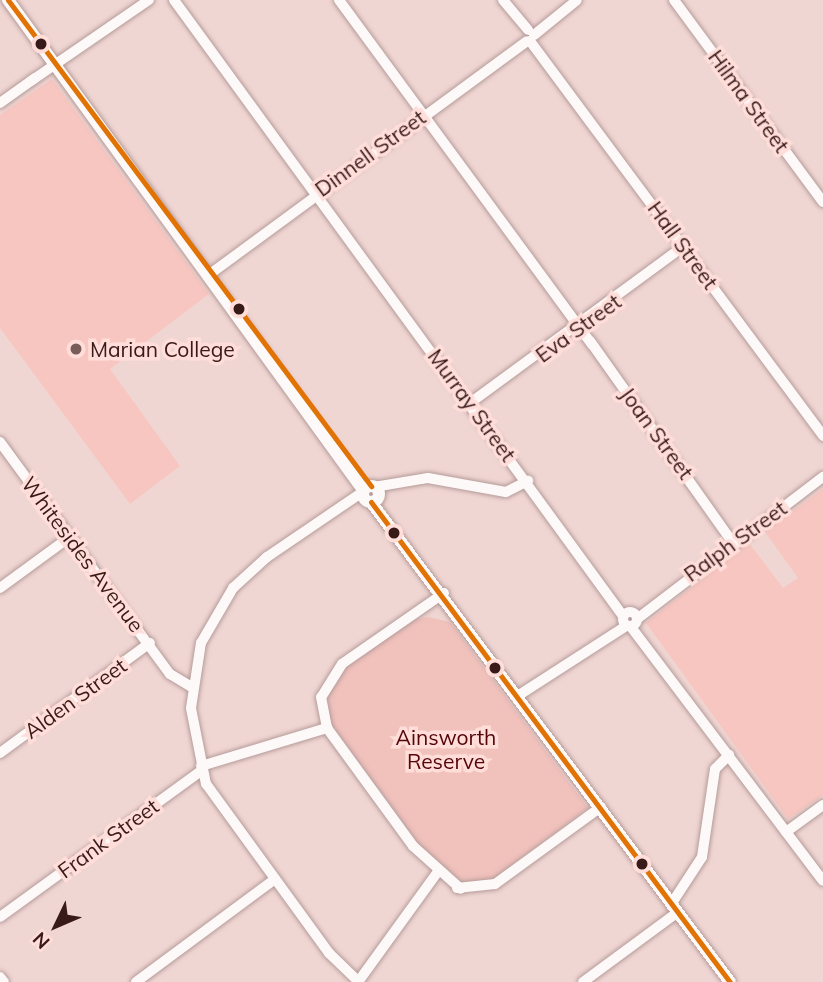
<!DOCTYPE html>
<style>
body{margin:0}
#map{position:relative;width:823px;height:982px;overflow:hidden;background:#f0d6d3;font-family:Mulish,sans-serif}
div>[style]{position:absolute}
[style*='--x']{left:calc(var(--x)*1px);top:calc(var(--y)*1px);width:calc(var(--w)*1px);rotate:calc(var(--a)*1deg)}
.built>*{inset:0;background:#f8c6c0}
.green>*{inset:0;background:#f1c1bc}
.roads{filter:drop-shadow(0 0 2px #b59c9a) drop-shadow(0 0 2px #b59c9a)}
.street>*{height:10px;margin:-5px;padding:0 5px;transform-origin:5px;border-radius:5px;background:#fdf9f8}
.street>.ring{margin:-5px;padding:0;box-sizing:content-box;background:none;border:10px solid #fdf9f8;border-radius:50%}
.secondary>*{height:12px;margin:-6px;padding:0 6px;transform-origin:6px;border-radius:6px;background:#fdf9f8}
.secondary>.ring{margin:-6px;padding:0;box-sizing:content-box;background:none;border:12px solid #fdf9f8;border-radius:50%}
.bus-1>*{height:5px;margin:-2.5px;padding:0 2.5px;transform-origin:2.5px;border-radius:2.5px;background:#e17204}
.dots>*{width:19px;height:19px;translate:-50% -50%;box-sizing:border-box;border:4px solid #ffddd9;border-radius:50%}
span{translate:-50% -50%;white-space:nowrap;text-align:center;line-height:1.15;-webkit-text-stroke:7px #ffddd9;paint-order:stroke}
.street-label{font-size:21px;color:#381a18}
.poi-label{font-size:21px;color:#381a18}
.left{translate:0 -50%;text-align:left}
.park-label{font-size:21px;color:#55050a}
.north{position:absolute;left:21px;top:891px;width:70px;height:70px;-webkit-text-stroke:5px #ffddd9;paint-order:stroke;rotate:226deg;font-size:19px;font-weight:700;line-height:28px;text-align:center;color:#381a18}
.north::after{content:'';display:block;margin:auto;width:24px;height:32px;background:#381a18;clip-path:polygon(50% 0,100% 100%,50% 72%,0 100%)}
</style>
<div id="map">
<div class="built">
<i style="clip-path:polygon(52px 79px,209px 294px,110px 369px,180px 466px,130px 504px,0 328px,0 115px)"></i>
<i style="clip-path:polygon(823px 489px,823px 795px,788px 819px,646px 623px,749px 543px,783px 588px,798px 578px,765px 532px)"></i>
</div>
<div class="green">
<i style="clip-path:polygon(428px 617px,450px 622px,588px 808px,492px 880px,460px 884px,436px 868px,329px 721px,327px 691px,342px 669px,412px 620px)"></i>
</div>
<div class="roads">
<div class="street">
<i style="--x:174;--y:0;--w:762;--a:53.91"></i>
<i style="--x:339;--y:0;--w:428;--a:53.7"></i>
<i style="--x:503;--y:0;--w:39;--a:50"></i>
<i style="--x:674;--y:0;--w:251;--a:53.6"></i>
<i style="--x:534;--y:35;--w:55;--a:-39.1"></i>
<i style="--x:530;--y:41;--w:492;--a:53.4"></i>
<i style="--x:31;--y:81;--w:143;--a:-34.5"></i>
<i style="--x:0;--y:103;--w:43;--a:-35.5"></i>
<i style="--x:210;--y:274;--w:393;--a:-36.3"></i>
<i style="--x:590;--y:341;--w:247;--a:54.7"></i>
<i style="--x:470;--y:403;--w:265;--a:-36.3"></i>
<i style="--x:0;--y:442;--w:288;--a:53.8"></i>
<i style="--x:170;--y:674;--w:26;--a:31"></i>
<i style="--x:374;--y:487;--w:55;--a:-9.5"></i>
<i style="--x:428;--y:478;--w:79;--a:10.2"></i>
<i style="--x:506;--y:492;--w:25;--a:-27"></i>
<i style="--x:0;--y:588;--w:88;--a:-36.2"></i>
<i style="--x:444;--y:593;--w:124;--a:145.2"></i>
<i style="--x:342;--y:664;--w:39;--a:122"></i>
<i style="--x:321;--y:697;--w:32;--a:79"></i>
<i style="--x:327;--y:728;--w:146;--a:53.9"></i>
<i style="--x:413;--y:846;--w:64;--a:41.9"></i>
<i class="ring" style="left:623px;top:612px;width:4px;height:4px"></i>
<i style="--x:637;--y:619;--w:234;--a:-37.4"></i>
<i style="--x:631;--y:627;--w:318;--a:52.9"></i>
<i style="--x:519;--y:695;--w:127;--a:-32.8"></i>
<i style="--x:0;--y:753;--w:186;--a:-36.3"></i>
<i style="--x:201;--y:766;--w:132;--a:-16.8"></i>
<i style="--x:786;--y:832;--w:46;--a:-36.1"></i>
<i style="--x:457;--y:888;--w:38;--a:-6"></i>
<i style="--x:495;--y:884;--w:131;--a:-36"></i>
<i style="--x:672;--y:903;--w:55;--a:-56.9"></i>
<i style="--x:702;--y:857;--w:89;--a:-81.6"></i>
<i style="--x:715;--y:769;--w:20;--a:-45"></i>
<i style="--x:0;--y:917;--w:250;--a:-36"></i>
<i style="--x:0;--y:977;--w:6;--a:51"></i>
<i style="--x:136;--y:982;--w:173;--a:-36.5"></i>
<i style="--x:358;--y:982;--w:135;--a:-54.1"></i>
<i style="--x:359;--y:982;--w:42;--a:-136"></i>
<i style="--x:329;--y:953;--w:209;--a:-126"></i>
<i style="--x:206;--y:784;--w:77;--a:-101.2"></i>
<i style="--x:191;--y:708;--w:66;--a:-81.3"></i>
<i style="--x:201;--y:643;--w:64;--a:-59.8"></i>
<i style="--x:233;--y:588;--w:46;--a:-42.4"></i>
<i style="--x:267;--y:557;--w:117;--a:-34.2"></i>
<i style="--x:583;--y:982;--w:118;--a:-36.4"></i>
</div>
<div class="secondary">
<i style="--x:8;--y:0;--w:606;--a:54.06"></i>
<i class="ring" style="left:363px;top:486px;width:4px;height:4px"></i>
<i style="--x:371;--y:502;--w:599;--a:53.21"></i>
</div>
</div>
<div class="bus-1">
<i style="--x:8;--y:0;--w:607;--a:53.24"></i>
<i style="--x:371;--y:502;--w:599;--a:53.21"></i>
</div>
<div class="dots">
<i style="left:41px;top:44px;background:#381a18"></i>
<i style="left:239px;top:309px;background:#381a18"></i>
<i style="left:76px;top:349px;background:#785c59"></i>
<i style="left:394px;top:533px;background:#381a18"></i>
<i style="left:495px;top:668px;background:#381a18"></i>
<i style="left:642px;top:864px;background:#381a18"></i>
</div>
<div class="street-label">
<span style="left:749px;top:101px;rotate:54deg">Hilma Street</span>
<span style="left:370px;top:153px;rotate:-36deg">Dinnell Street</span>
<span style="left:683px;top:245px;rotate:54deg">Hall Street</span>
<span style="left:578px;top:328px;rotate:-36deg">Eva Street</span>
<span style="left:472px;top:405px;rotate:54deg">Murray Street</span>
<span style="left:657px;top:433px;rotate:54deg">Joan Street</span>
<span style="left:735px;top:541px;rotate:-36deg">Ralph Street</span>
<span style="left:83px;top:554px;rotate:53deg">Whitesides Avenue</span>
<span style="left:75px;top:698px;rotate:-36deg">Alden Street</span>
<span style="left:108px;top:838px;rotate:-36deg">Frank Street</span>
</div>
<div class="poi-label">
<span class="left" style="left:90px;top:349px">Marian College</span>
</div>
<div class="park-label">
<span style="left:446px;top:749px">Ainsworth<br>Reserve</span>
</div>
<div class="north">N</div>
</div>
